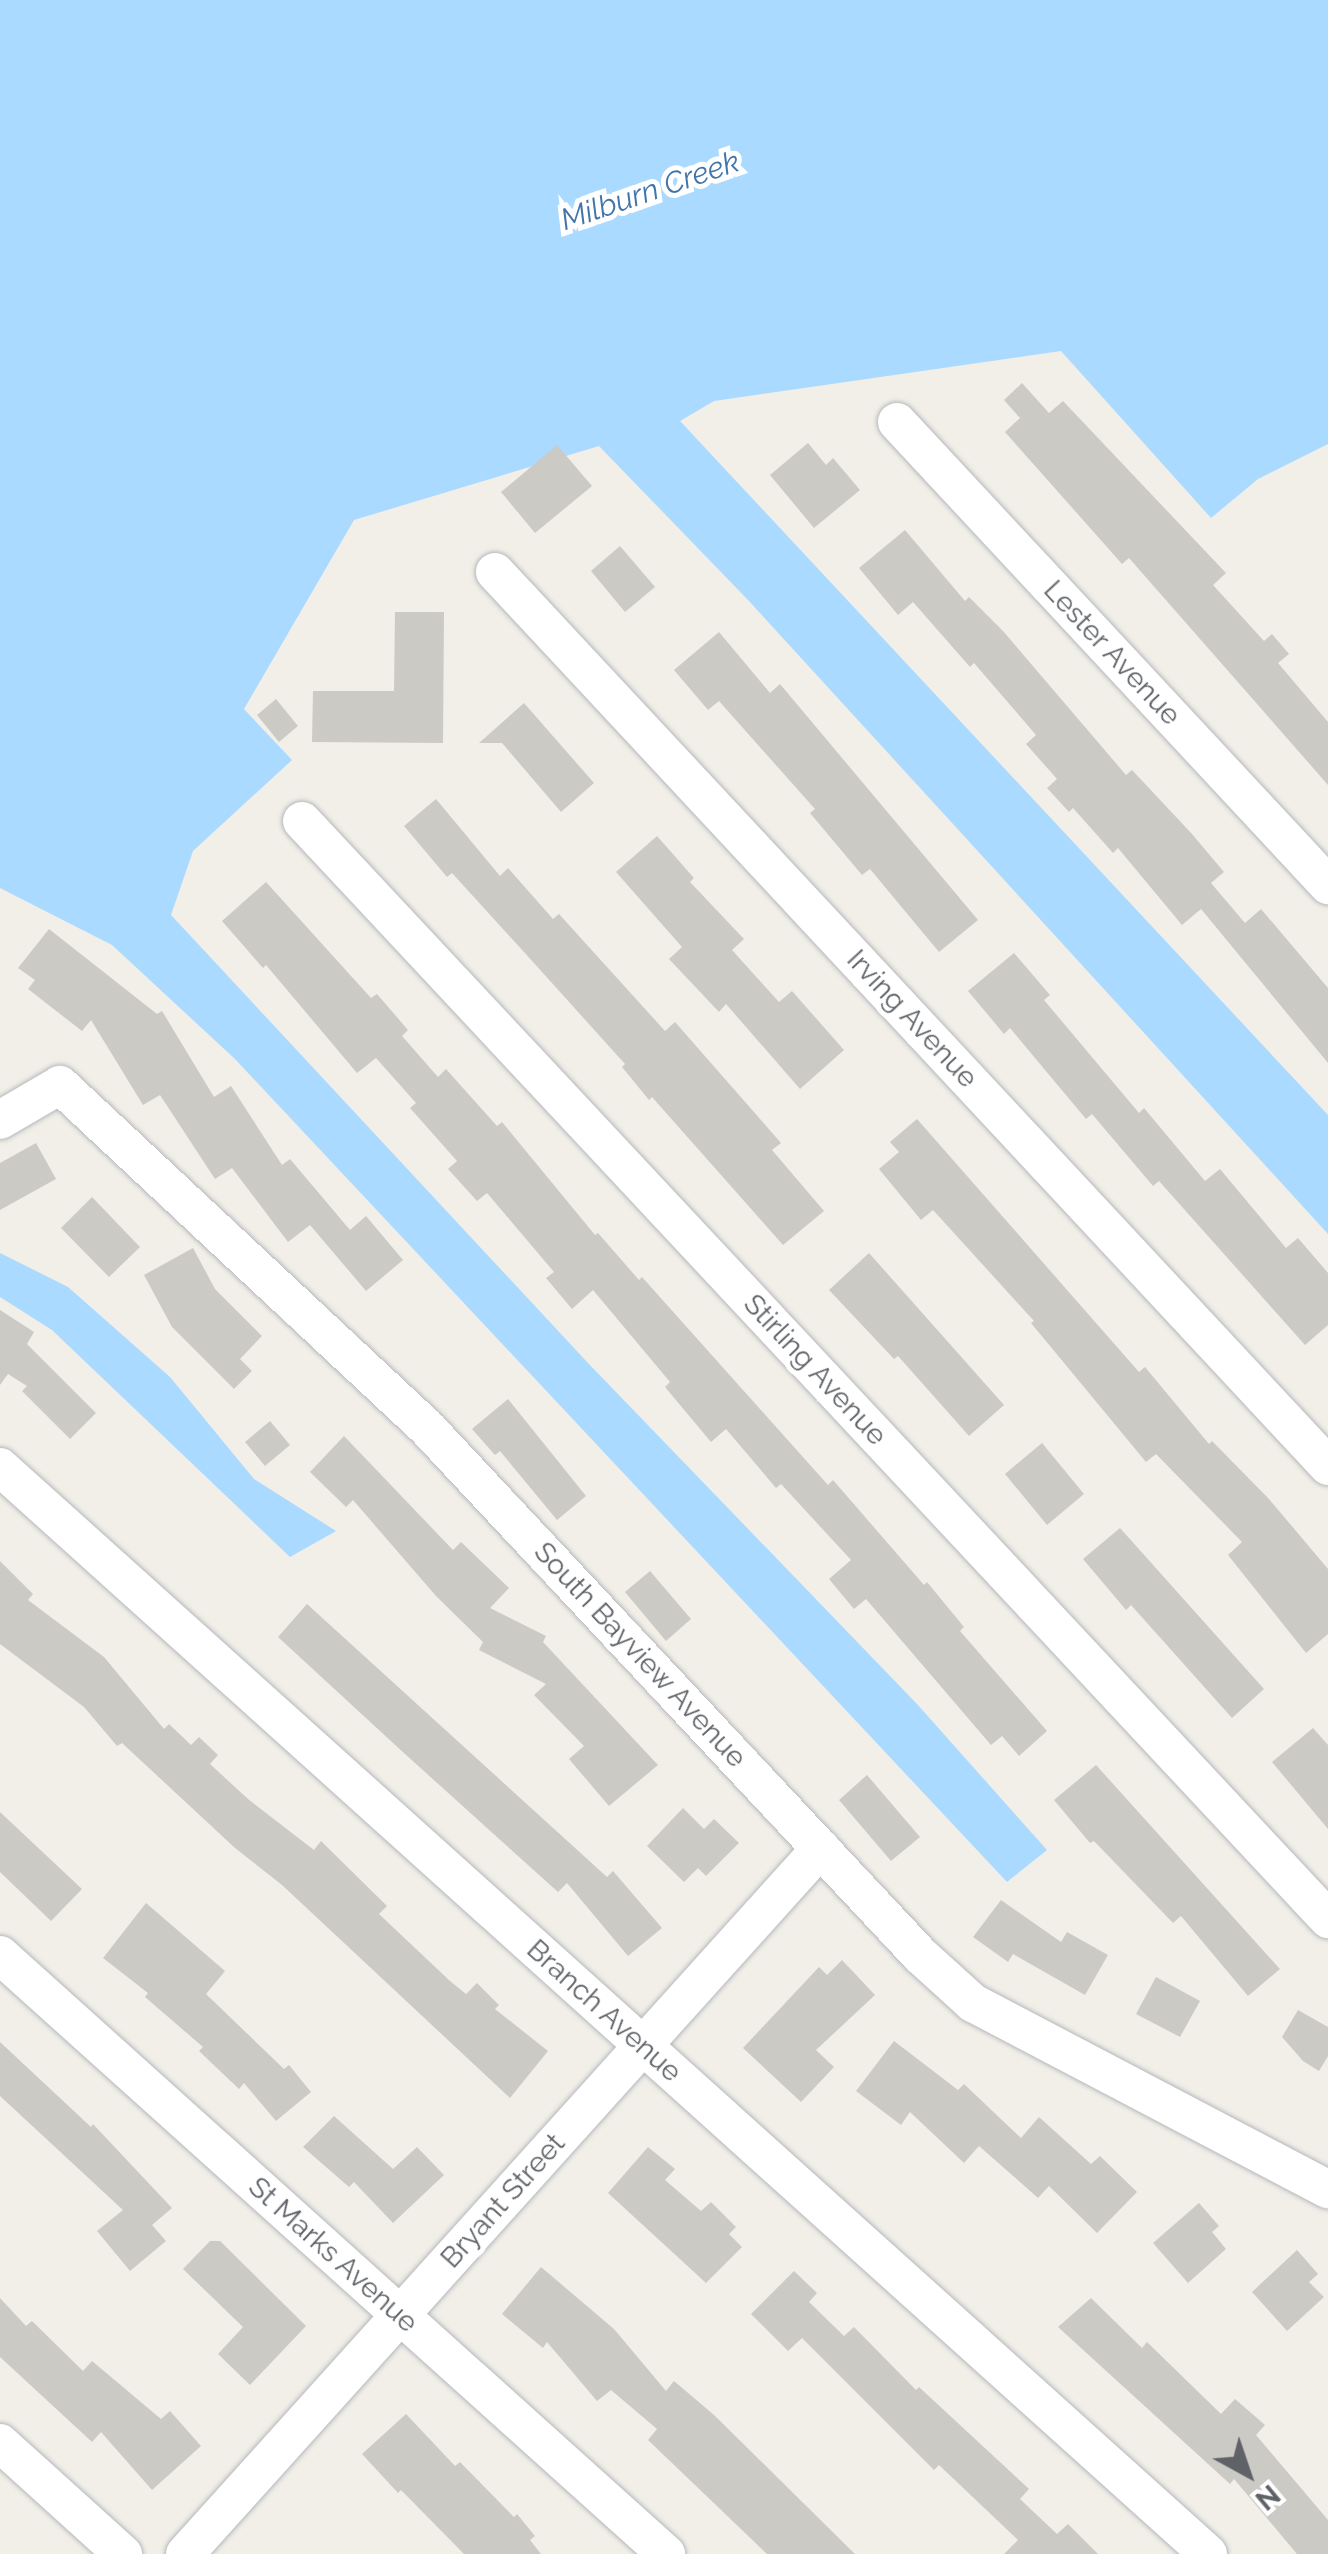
<!DOCTYPE html>
<style>
body{margin:0}
#map{position:relative;width:1328px;height:2554px;overflow:hidden;background:#f1efe8;font-family:Raleway,sans-serif}
div>[style]{position:absolute}
[style*='--x']{left:calc(var(--x)*1px);top:calc(var(--y)*1px);width:calc(var(--w)*1px);rotate:calc(var(--a)*1deg)}
.water>*{inset:0;background:#aadaff}
.building>*{inset:0;background:#cccac5}
.roads{filter:drop-shadow(0 0 2px #b5b8bc) drop-shadow(0 0 2px #b5b8bc)}
.minor>*{height:38px;margin:-19px;padding:0 19px;transform-origin:19px;border-radius:19px;background:#fff}
span{translate:-50% -50%;white-space:nowrap;text-align:center;line-height:1.15;-webkit-text-stroke:10px #fff;paint-order:stroke}
.street-label{font-size:28px;color:#5f6368}
.water-label{font-size:30px;color:#4174aa;font-style:italic}
.north{position:absolute;left:1198px;top:2424px;width:100px;height:100px;-webkit-text-stroke:8px #fff;paint-order:stroke;rotate:140deg;font-size:28px;font-weight:700;line-height:40px;text-align:center;color:#5f6368}
.north::after{content:'';display:block;margin:auto;width:35px;height:45px;background:#5f6368;clip-path:polygon(50% 0,100% 100%,50% 72%,0 100%)}
</style>
<div id="map">
<div class="water">
<i style="clip-path:polygon(0 0,1328px 0,1328px 444px,1258px 479px,1211px 518px,1061px 351px,714px 401px,680px 421px,1328px 1115px,1328px 1234px,749px 601px,599px 446px,354px 520px,244px 709px,292px 760px,193px 851px,171px 915px,587px 1362px,917px 1704px,1047px 1850px,1007px 1882px,235px 1059px,112px 945px,0 888px)"></i>
<i style="clip-path:polygon(0 1253px,68px 1287px,170px 1377px,254px 1479px,336px 1531px,290px 1557px,52px 1330px,0 1297px)"></i>
</div>
<div class="building">
<i style="clip-path:polygon(1022px 383px,1049px 413px,1063px 401px,1226px 573px,1213px 585px,1264px 641px,1272px 634px,1289px 654px,1278px 663px,1328px 722px,1328px 785px,1129px 558px,1122px 564px,1005px 432px,1020px 418px,1004px 400px)"></i>
<i style="clip-path:polygon(808px 443px,826px 465px,833px 458px,860px 490px,814px 528px,770px 475px)"></i>
<i style="clip-path:polygon(557px 445px,592px 486px,535px 533px,501px 492px)"></i>
<i style="clip-path:polygon(905px 530px,965px 601px,969px 597px,1003px 631px,1126px 775px,1132px 770px,1192px 834px,1224px 872px,1211px 883px,1245px 923px,1261px 909px,1328px 988px,1328px 1063px,1201px 909px,1182px 925px,1118px 848px,1113px 853px,1073px 808px,1069px 812px,1047px 788px,1057px 779px,1026px 744px,1036px 735px,974px 663px,970px 667px,913px 602px,898px 615px,859px 568px)"></i>
<i style="clip-path:polygon(620px 546px,655px 587px,625px 612px,591px 571px)"></i>
<i style="clip-path:polygon(395px 612px,444px 612px,443px 743px,312px 742px,313px 691px,394px 691px)"></i>
<i style="clip-path:polygon(719px 632px,770px 693px,780px 684px,978px 920px,939px 952px,870px 869px,862px 875px,810px 813px,815px 809px,719px 701px,708px 710px,674px 670px)"></i>
<i style="clip-path:polygon(276px 699px,298px 726px,279px 742px,257px 715px)"></i>
<i style="clip-path:polygon(524px 703px,594px 783px,561px 812px,502px 743px,479px 743px)"></i>
<i style="clip-path:polygon(436px 799px,500px 876px,508px 868px,553px 919px,559px 914px,665px 1031px,675px 1022px,781px 1143px,772px 1150px,824px 1211px,783px 1245px,652px 1097px,649px 1100px,622px 1067px,625px 1064px,524px 952px,452px 873px,447px 877px,404px 826px)"></i>
<i style="clip-path:polygon(657px 836px,694px 878px,690px 882px,744px 939px,732px 950px,779px 1002px,792px 991px,844px 1050px,800px 1089px,726px 1004px,719px 1012px,669px 959px,682px 947px,616px 872px)"></i>
<i style="clip-path:polygon(266px 882px,371px 998px,377px 994px,408px 1030px,402px 1036px,438px 1077px,446px 1069px,497px 1126px,502px 1122px,595px 1235px,598px 1233px,639px 1280px,642px 1277px,828px 1485px,833px 1480px,924px 1585px,927px 1582px,964px 1627px,960px 1631px,1047px 1731px,1019px 1756px,1002px 1736px,991px 1745px,866px 1599px,854px 1609px,829px 1579px,851px 1560px,781px 1484px,776px 1488px,726px 1429px,711px 1442px,665px 1387px,670px 1382px,593px 1290px,572px 1309px,546px 1278px,554px 1272px,487px 1193px,477px 1201px,448px 1169px,457px 1161px,410px 1108px,416px 1103px,376px 1058px,357px 1073px,266px 965px,263px 968px,222px 921px)"></i>
<i style="clip-path:polygon(49px 929px,157px 1014px,162px 1011px,214px 1097px,231px 1086px,282px 1165px,290px 1159px,350px 1230px,366px 1216px,403px 1260px,366px 1291px,310px 1225px,288px 1242px,232px 1168px,215px 1179px,160px 1095px,143px 1105px,91px 1020px,82px 1031px,28px 989px,35px 980px,18px 968px)"></i>
<i style="clip-path:polygon(1014px 953px,1050px 995px,1044px 1000px,1139px 1113px,1144px 1108px,1205px 1181px,1220px 1169px,1286px 1248px,1298px 1238px,1328px 1273px,1328px 1325px,1305px 1345px,1159px 1181px,1153px 1186px,1092px 1114px,1086px 1119px,1010px 1028px,1004px 1034px,968px 991px)"></i>
<i style="clip-path:polygon(917px 1119px,1139px 1372px,1145px 1367px,1209px 1444px,1212px 1441px,1269px 1499px,1328px 1569px,1328px 1634px,1306px 1653px,1228px 1555px,1242px 1542px,1156px 1454px,1146px 1462px,1031px 1323px,1034px 1321px,933px 1210px,921px 1220px,879px 1169px,899px 1152px,890px 1142px)"></i>
<i style="clip-path:polygon(36px 1143px,56px 1179px,0 1210px,0 1163px)"></i>
<i style="clip-path:polygon(92px 1197px,140px 1247px,109px 1277px,61px 1228px)"></i>
<i style="clip-path:polygon(193px 1248px,215px 1289px,262px 1336px,240px 1359px,252px 1371px,234px 1389px,172px 1327px,144px 1275px)"></i>
<i style="clip-path:polygon(869px 1253px,1004px 1405px,969px 1436px,898px 1356px,894px 1359px,829px 1290px)"></i>
<i style="clip-path:polygon(0 1310px,34px 1332px,27px 1344px,96px 1413px,70px 1439px,22px 1391px,27px 1386px,8px 1374px,0 1385px)"></i>
<i style="clip-path:polygon(508px 1399px,586px 1496px,557px 1520px,500px 1451px,495px 1455px,472px 1429px)"></i>
<i style="clip-path:polygon(270px 1421px,290px 1445px,265px 1466px,245px 1442px)"></i>
<i style="clip-path:polygon(344px 1436px,453px 1550px,461px 1542px,509px 1588px,490px 1608px,546px 1636px,543px 1642px,658px 1765px,609px 1806px,569px 1759px,584px 1746px,534px 1695px,546px 1684px,479px 1650px,483px 1642px,436px 1596px,353px 1500px,346px 1507px,310px 1472px)"></i>
<i style="clip-path:polygon(1042px 1443px,1084px 1494px,1047px 1525px,1005px 1474px)"></i>
<i style="clip-path:polygon(1120px 1528px,1264px 1689px,1232px 1718px,1131px 1605px,1126px 1610px,1083px 1559px)"></i>
<i style="clip-path:polygon(0 1561px,33px 1594px,28px 1600px,104px 1657px,164px 1729px,169px 1724px,191px 1745px,199px 1737px,218px 1755px,210px 1764px,248px 1799px,314px 1850px,321px 1841px,387px 1906px,379px 1914px,450px 1981px,466px 1994px,477px 1983px,499px 2005px,495px 2009px,548px 2051px,510px 2098px,282px 1885px,235px 1848px,122px 1743px,117px 1746px,84px 1707px,0 1644px)"></i>
<i style="clip-path:polygon(650px 1571px,691px 1619px,666px 1641px,625px 1592px)"></i>
<i style="clip-path:polygon(307px 1604px,607px 1877px,613px 1871px,662px 1928px,628px 1956px,567px 1883px,558px 1892px,405px 1754px,278px 1637px)"></i>
<i style="clip-path:polygon(1313px 1728px,1328px 1745px,1328px 1829px,1272px 1762px)"></i>
<i style="clip-path:polygon(1096px 1765px,1280px 1969px,1248px 1996px,1181px 1916px,1173px 1923px,1094px 1841px,1090px 1843px,1054px 1800px)"></i>
<i style="clip-path:polygon(867px 1775px,920px 1837px,891px 1861px,839px 1800px)"></i>
<i style="clip-path:polygon(683px 1808px,704px 1829px,714px 1819px,739px 1843px,706px 1876px,698px 1868px,684px 1882px,647px 1846px)"></i>
<i style="clip-path:polygon(0 1812px,82px 1889px,51px 1921px,0 1872px)"></i>
<i style="clip-path:polygon(1001px 1900px,1061px 1942px,1067px 1932px,1108px 1955px,1085px 1995px,1013px 1954px,1008px 1962px,973px 1937px)"></i>
<i style="clip-path:polygon(146px 1903px,225px 1971px,206px 1994px,284px 2069px,289px 2065px,311px 2092px,276px 2121px,244px 2083px,239px 2089px,199px 2051px,203px 2047px,145px 1997px,148px 1993px,103px 1958px)"></i>
<i style="clip-path:polygon(842px 1960px,875px 1995px,816px 2050px,834px 2067px,801px 2102px,743px 2048px,819px 1967px,827px 1975px)"></i>
<i style="clip-path:polygon(1156px 1977px,1200px 2001px,1180px 2037px,1136px 2014px)"></i>
<i style="clip-path:polygon(1298px 2010px,1328px 2027px,1328px 2056px,1319px 2071px,1303px 2061px,1282px 2037px)"></i>
<i style="clip-path:polygon(894px 2041px,958px 2090px,964px 2084px,1021px 2138px,1039px 2117px,1091px 2164px,1100px 2156px,1137px 2192px,1097px 2233px,1049px 2186px,1038px 2198px,979px 2146px,964px 2163px,910px 2112px,901px 2125px,856px 2091px)"></i>
<i style="clip-path:polygon(0 2042px,91px 2127px,93px 2124px,172px 2208px,152px 2225px,166px 2241px,130px 2271px,97px 2231px,123px 2210px,0 2096px)"></i>
<i style="clip-path:polygon(334px 2116px,393px 2169px,417px 2147px,444px 2175px,393px 2223px,354px 2182px,349px 2187px,303px 2147px)"></i>
<i style="clip-path:polygon(648px 2147px,675px 2169px,665px 2180px,701px 2211px,711px 2202px,736px 2227px,729px 2234px,742px 2247px,706px 2283px,608px 2193px)"></i>
<i style="clip-path:polygon(1199px 2203px,1219px 2226px,1212px 2232px,1226px 2249px,1188px 2283px,1153px 2243px)"></i>
<i style="clip-path:polygon(210px 2241px,220px 2241px,306px 2326px,250px 2385px,218px 2354px,243px 2327px,183px 2269px)"></i>
<i style="clip-path:polygon(1297px 2250px,1318px 2274px,1309px 2282px,1324px 2297px,1287px 2331px,1252px 2292px)"></i>
<i style="clip-path:polygon(541px 2267px,614px 2329px,666px 2391px,674px 2381px,714px 2415px,855px 2554px,767px 2554px,648px 2440px,657px 2429px,611px 2390px,597px 2401px,547px 2342px,543px 2348px,502px 2314px)"></i>
<i style="clip-path:polygon(794px 2271px,817px 2293px,809px 2302px,844px 2336px,854px 2327px,916px 2390px,919px 2387px,1029px 2489px,1020px 2499px,1057px 2534px,1068px 2524px,1098px 2554px,1004px 2554px,1018px 2540px,939px 2465px,934px 2470px,802px 2338px,788px 2351px,751px 2314px)"></i>
<i style="clip-path:polygon(0 2298px,26px 2326px,32px 2321px,83px 2371px,92px 2361px,161px 2419px,170px 2411px,201px 2446px,152px 2490px,101px 2432px,92px 2442px,0 2357px)"></i>
<i style="clip-path:polygon(1091px 2298px,1142px 2348px,1147px 2342px,1221px 2414px,1235px 2399px,1265px 2425px,1256px 2435px,1328px 2520px,1328px 2554px,1297px 2554px,1234px 2479px,1230px 2484px,1058px 2327px)"></i>
<i style="clip-path:polygon(406px 2414px,455px 2466px,460px 2462px,514px 2517px,517px 2514px,535px 2536px,530px 2540px,541px 2554px,464px 2554px,401px 2490px,398px 2493px,362px 2454px)"></i>
</div>
<div class="roads">
<div class="minor">
<i style="--x:897;--y:422;--w:633;--a:47.05"></i>
<i style="--x:495;--y:572;--w:1222;--a:47.02"></i>
<i style="--x:302;--y:821;--w:1503;--a:46.94"></i>
<i style="--x:0;--y:1120;--w:69;--a:-30.3"></i>
<i style="--x:60;--y:1085;--w:502;--a:43.06"></i>
<i style="--x:427;--y:1428;--w:722;--a:46.91"></i>
<i style="--x:920;--y:1955;--w:72;--a:42.2"></i>
<i style="--x:973;--y:2003;--w:401;--a:27.7"></i>
<i style="--x:0;--y:1467;--w:1625;--a:41.98"></i>
<i style="--x:0;--y:1955;--w:896;--a:41.97"></i>
<i style="--x:0;--y:2443;--w:166;--a:42.1"></i>
<i style="--x:185;--y:2554;--w:950;--a:-47.99"></i>
</div>
</div>
<div class="street-label">
<span style="left:1112px;top:653px;rotate:47deg">Lester Avenue</span>
<span style="left:912px;top:1019px;rotate:47deg">Irving Avenue</span>
<span style="left:815px;top:1370px;rotate:47deg">Stirling Avenue</span>
<span style="left:640px;top:1655px;rotate:47deg">South Bayview Avenue</span>
<span style="left:604px;top:2011px;rotate:42deg">Branch Avenue</span>
<span style="left:503px;top:2201px;rotate:-48deg">Bryant Street</span>
<span style="left:333px;top:2255px;rotate:42deg">St Marks Avenue</span>
</div>
<div class="water-label">
<span style="left:650px;top:191px;rotate:-19deg">Milburn Creek</span>
</div>
<div class="north">N</div>
</div>
